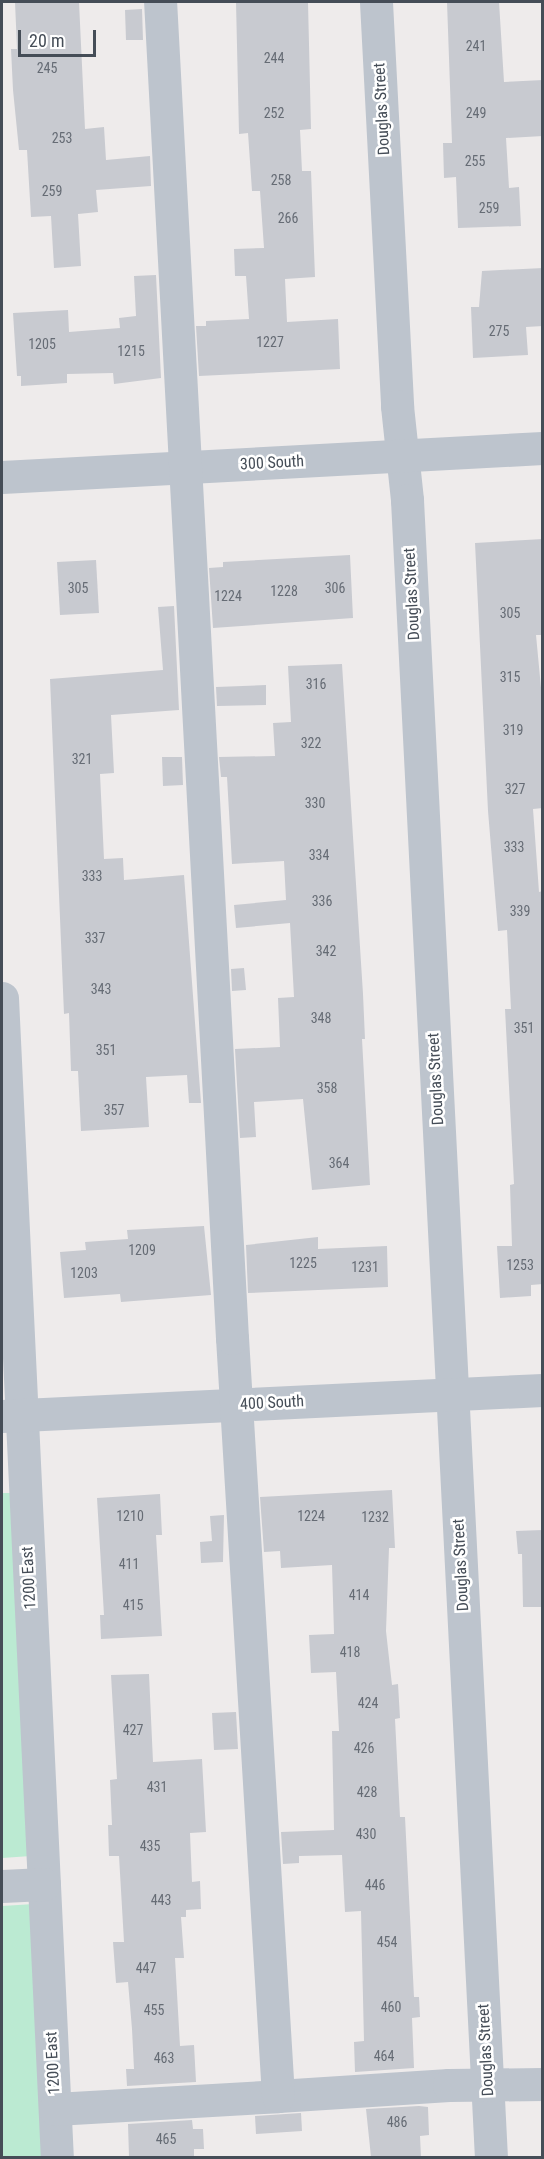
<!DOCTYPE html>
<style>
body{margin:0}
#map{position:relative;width:544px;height:2159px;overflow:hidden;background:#eeebeb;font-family:"Roboto Condensed",sans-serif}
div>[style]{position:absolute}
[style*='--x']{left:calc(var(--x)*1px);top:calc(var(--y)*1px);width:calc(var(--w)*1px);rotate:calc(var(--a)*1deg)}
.green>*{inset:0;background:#bbead2}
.building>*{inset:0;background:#c8cad0}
.minor>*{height:33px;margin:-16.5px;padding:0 16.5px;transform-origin:16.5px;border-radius:16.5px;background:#bdc4cd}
span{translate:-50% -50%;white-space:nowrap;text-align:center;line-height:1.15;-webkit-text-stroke:5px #fff;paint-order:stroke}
.number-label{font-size:14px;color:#666c75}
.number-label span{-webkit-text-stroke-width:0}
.street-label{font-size:16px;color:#454d57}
.frame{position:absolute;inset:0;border:3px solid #454d57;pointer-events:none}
.scale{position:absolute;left:18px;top:30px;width:78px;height:27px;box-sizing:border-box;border:3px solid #454d57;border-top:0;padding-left:8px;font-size:18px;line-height:21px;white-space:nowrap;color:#454d57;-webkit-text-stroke:4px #fff;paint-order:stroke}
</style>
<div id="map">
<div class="green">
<i style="clip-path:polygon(2px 1493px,13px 1493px,31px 1856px,2px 1858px)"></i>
<i style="clip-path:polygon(34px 1904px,47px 2157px,2px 2158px,2px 1906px)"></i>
</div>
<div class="building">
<i style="clip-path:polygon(15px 2px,79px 2px,85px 129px,104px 127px,106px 160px,150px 156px,151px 186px,96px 190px,98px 212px,78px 214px,81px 266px,54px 268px,51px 216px,31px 217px,27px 150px,19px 150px,13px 90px,11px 49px,17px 49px)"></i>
<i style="clip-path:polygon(236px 2px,308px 2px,311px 129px,300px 130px,302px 171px,311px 171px,315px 277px,285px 279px,287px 322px,338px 319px,340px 369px,199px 376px,196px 326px,206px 326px,206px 321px,249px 319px,246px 276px,235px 276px,234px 249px,264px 248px,260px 191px,252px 191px,248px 133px,239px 134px)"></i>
<i style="clip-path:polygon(447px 2px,499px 2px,504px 82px,543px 80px,543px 136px,506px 138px,509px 188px,519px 187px,521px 226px,458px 228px,456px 177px,444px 178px,443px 143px,452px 143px)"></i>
<i style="clip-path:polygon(142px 9px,143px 40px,126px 40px,125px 10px)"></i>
<i style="clip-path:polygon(543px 268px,543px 326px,526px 327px,528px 355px,473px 358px,471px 307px,479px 307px,482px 271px)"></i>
<i style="clip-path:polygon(156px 275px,161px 378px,114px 384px,113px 373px,67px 374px,67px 383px,21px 386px,21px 376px,17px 376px,13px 313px,68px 310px,69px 332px,120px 328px,119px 318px,136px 316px,134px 276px)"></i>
<i style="clip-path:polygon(543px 539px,543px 635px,536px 635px,543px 709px,543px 808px,533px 809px,539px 892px,543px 891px,543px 1284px,531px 1285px,531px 1296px,500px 1298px,497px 1246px,512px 1246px,510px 1185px,514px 1184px,505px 1009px,511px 1009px,507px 930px,498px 931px,488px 811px,475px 543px)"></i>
<i style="clip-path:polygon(350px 555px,353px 618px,213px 628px,209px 568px,223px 567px,223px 562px)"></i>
<i style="clip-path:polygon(96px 560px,99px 613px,60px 615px,57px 562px)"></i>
<i style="clip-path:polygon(174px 606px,179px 710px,111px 715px,114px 773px,100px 774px,104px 859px,123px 858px,124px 880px,184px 875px,201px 1103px,189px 1103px,187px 1075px,146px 1077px,149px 1127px,81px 1131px,78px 1071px,71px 1071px,69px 1013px,64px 1014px,50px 679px,163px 670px,158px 607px)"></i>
<i style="clip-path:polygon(342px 664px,363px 994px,365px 1039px,362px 1039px,370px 1185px,312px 1190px,303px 1099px,254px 1102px,256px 1137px,240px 1138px,235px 1049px,280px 1047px,278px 998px,294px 997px,290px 923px,236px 928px,234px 905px,286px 900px,284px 861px,232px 864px,227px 777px,221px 777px,219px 757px,275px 756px,273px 723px,291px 722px,288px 666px)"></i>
<i style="clip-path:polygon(266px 685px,266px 705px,217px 706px,216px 687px)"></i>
<i style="clip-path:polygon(162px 757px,182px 757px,183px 785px,163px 786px)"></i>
<i style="clip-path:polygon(244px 968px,246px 990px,232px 991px,231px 969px)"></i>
<i style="clip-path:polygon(204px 1226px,211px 1295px,121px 1302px,120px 1294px,64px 1298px,60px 1252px,86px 1250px,85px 1242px,128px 1239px,127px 1230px)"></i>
<i style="clip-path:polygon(318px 1237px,318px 1249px,387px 1246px,388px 1287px,248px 1293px,246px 1245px)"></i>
<i style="clip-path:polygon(392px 1490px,395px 1548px,389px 1548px,386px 1631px,392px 1685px,398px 1684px,400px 1718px,395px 1719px,400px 1817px,405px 1817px,414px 1997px,419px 1997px,420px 2017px,412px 2018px,414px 2068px,355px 2072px,354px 2042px,364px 2041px,361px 1911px,345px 1912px,342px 1855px,299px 1856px,299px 1863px,283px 1864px,281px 1832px,334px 1830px,332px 1731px,339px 1731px,336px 1672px,311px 1673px,309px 1635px,334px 1634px,332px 1565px,281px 1568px,280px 1551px,264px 1552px,260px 1497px)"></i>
<i style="clip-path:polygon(160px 1494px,162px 1535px,156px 1535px,162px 1636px,101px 1639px,100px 1615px,104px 1615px,97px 1498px)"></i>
<i style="clip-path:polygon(224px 1515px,223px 1562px,201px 1563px,200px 1542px,212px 1541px,210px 1516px)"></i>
<i style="clip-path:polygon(543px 1530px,543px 1607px,523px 1607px,522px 1554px,518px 1554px,516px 1531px)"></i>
<i style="clip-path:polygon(149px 1674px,153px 1762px,202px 1759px,206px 1832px,190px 1833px,192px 1882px,200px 1881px,201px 1909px,186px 1910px,186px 1917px,181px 1917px,184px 1958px,175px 1958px,180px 2046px,194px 2045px,196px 2082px,127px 2086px,126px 2069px,134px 2069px,132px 2029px,128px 1982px,116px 1983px,113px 1942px,124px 1942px,119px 1856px,109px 1856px,108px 1825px,112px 1825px,110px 1780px,117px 1779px,111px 1675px)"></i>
<i style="clip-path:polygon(236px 1712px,238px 1749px,214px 1750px,212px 1713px)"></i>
<i style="clip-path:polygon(419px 2106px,428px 2107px,429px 2135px,420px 2136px,421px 2157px,371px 2157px,366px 2109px)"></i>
<i style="clip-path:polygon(301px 2113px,302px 2131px,256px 2134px,255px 2116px)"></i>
<i style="clip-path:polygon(192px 2120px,193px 2129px,203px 2129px,204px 2149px,194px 2149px,194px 2157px,129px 2157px,128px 2124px)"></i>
</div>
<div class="minor">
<i style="--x:376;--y:2;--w:405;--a:87"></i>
<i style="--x:397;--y:406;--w:95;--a:83.9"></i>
<i style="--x:407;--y:500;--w:1660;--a:87.1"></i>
<i style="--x:2;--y:477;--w:541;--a:-3.07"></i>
<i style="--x:2;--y:998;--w:1161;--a:87.29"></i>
<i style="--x:2;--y:1416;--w:541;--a:-2.76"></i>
<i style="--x:2;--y:1886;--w:42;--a:-2.7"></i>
<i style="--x:278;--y:2096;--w:171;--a:-3.7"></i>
<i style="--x:449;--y:2085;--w:93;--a:-0.6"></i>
<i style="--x:55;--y:2109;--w:223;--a:-3.3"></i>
<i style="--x:278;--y:2096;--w:759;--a:-93.47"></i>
<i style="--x:232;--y:1338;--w:1338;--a:-93.08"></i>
</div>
<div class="number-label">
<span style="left:476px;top:46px">241</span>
<span style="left:274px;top:58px">244</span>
<span style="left:47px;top:68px">245</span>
<span style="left:274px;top:113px">252</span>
<span style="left:476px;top:113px">249</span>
<span style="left:62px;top:138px">253</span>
<span style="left:475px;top:161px">255</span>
<span style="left:281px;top:180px">258</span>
<span style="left:52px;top:191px">259</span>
<span style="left:489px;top:208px">259</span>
<span style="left:288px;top:218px">266</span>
<span style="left:499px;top:331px">275</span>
<span style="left:270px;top:342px">1227</span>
<span style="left:42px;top:344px">1205</span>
<span style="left:131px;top:351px">1215</span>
<span style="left:78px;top:588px">305</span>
<span style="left:335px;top:588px">306</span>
<span style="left:284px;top:591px">1228</span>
<span style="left:228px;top:596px">1224</span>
<span style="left:510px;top:613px">305</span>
<span style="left:510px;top:677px">315</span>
<span style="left:316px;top:684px">316</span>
<span style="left:513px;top:730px">319</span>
<span style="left:311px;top:743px">322</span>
<span style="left:82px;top:759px">321</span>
<span style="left:515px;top:789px">327</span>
<span style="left:315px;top:803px">330</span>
<span style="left:514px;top:847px">333</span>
<span style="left:319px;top:855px">334</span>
<span style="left:92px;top:876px">333</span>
<span style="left:322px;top:901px">336</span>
<span style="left:520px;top:911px">339</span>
<span style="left:95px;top:938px">337</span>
<span style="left:326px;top:951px">342</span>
<span style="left:101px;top:989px">343</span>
<span style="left:321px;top:1018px">348</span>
<span style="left:524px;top:1028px">351</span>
<span style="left:106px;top:1050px">351</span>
<span style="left:327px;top:1088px">358</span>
<span style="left:114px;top:1110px">357</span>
<span style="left:339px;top:1163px">364</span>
<span style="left:142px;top:1250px">1209</span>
<span style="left:303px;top:1263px">1225</span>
<span style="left:520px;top:1265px">1253</span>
<span style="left:365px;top:1267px">1231</span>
<span style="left:84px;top:1273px">1203</span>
<span style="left:130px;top:1516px">1210</span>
<span style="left:311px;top:1516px">1224</span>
<span style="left:375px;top:1517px">1232</span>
<span style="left:129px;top:1564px">411</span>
<span style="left:359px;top:1595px">414</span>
<span style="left:133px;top:1605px">415</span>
<span style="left:350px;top:1652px">418</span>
<span style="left:368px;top:1703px">424</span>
<span style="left:133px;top:1730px">427</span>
<span style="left:364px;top:1748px">426</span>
<span style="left:157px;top:1787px">431</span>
<span style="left:367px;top:1792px">428</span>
<span style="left:366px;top:1834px">430</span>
<span style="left:150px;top:1846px">435</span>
<span style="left:375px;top:1885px">446</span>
<span style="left:161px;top:1900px">443</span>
<span style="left:387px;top:1942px">454</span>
<span style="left:146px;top:1968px">447</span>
<span style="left:391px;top:2007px">460</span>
<span style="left:154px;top:2010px">455</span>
<span style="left:384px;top:2056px">464</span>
<span style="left:164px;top:2058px">463</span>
<span style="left:397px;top:2122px">486</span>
<span style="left:166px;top:2139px">465</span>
</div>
<div class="street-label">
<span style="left:382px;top:109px;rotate:-93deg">Douglas Street</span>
<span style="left:272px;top:463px;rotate:-3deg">300 South</span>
<span style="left:412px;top:594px;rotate:-93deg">Douglas Street</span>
<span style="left:436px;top:1079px;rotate:-93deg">Douglas Street</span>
<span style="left:272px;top:1403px;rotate:-3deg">400 South</span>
<span style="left:461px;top:1565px;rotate:-93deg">Douglas Street</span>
<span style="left:29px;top:1578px;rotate:-93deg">1200 East</span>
<span style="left:486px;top:2050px;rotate:-93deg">Douglas Street</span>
<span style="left:53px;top:2063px;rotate:-93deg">1200 East</span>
</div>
<div class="frame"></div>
<div class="scale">20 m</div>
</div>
